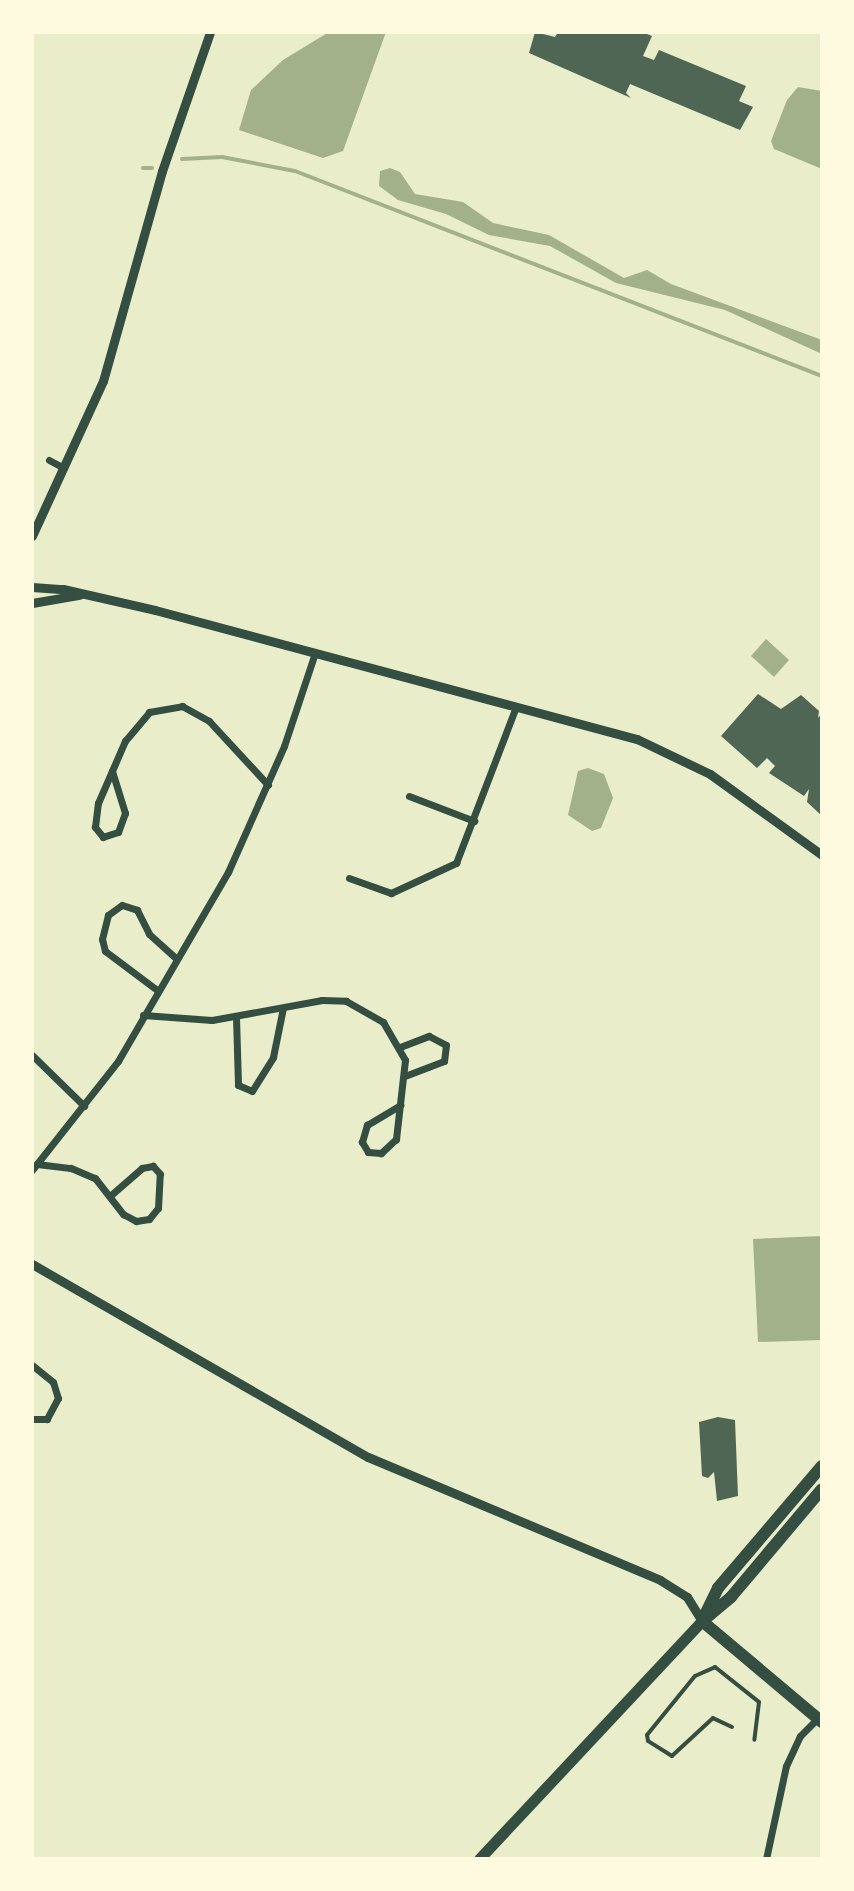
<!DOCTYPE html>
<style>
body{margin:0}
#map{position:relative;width:854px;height:1891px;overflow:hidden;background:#e9edc9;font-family:"Work Sans",sans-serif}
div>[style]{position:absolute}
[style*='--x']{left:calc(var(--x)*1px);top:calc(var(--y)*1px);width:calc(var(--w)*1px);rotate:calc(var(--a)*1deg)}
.water>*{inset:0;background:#a3b18a}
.stream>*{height:4px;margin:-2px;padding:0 2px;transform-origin:2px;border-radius:2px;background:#a3b18a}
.building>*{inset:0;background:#4f6655}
.service>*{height:4px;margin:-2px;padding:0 2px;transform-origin:2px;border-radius:2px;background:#344e41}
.minor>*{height:7px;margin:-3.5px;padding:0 3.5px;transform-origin:3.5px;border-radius:3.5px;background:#344e41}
.tertiary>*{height:9px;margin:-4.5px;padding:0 4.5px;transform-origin:4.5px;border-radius:4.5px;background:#344e41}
.secondary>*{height:11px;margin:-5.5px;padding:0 5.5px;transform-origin:5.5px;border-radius:5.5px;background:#344e41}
.primary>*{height:12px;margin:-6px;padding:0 6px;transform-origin:6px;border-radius:6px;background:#344e41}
span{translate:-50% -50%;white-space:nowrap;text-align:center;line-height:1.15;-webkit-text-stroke:8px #fefae0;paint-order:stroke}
.frame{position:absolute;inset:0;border:34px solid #fefae0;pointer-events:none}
</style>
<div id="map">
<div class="water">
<i style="clip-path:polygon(329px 32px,386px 32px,343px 151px,323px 158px,239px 130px,251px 90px,283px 60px)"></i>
<i style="clip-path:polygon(798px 87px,822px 91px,822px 169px,774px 149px,771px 141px,787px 100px)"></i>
<i style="clip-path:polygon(390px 168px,400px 172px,415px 194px,463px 202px,493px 223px,549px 235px,624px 278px,647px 270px,671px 284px,822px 340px,822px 354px,725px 310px,616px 283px,550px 246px,489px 235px,446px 214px,398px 200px,379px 186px,380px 171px)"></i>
<i style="clip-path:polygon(766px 639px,789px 660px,774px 677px,751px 656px)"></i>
<i style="clip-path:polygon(588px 768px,604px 774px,613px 798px,601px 828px,592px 831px,568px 815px,578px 771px)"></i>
<i style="clip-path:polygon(822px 1236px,822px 1340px,758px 1342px,753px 1239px)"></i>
</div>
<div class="stream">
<i style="--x:182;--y:159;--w:40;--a:-2.9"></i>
<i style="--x:222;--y:157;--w:74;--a:10.9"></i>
<i style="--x:295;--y:171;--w:565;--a:21.26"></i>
<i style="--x:143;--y:168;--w:9;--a:0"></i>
</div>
<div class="building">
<i style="clip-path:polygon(535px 32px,555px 37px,558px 32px,642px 32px,652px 36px,643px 56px,654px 60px,659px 50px,746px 86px,739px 101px,753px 107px,740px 130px,630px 84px,626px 93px,631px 98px,529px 53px)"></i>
<i style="clip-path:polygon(758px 694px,781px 709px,801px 695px,819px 711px,818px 718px,822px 713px,822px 816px,807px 802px,809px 789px,804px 796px,769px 773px,775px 766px,767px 758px,757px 768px,721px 736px)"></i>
<i style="clip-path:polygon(718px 1417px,735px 1420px,738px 1496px,717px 1501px,714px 1472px,708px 1478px,702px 1476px,699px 1422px)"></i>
</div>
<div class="service">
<i style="--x:732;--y:1727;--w:21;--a:-155"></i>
<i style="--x:713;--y:1718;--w:56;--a:137.2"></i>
<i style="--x:672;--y:1756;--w:28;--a:-148"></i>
<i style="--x:648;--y:1741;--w:6;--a:-99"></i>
<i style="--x:647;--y:1735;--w:76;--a:-50.9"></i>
<i style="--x:695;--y:1676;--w:22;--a:-24"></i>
<i style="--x:715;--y:1667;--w:56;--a:38.5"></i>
<i style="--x:759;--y:1702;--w:38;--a:97"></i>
</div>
<div class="minor">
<i style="--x:49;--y:460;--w:17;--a:28"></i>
<i style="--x:112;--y:771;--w:44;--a:72.8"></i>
<i style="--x:125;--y:813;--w:20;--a:110"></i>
<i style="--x:118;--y:832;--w:16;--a:162"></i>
<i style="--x:103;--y:837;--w:13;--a:-129"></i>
<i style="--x:95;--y:827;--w:24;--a:-83"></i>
<i style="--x:98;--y:803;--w:68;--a:-66.5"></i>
<i style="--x:125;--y:741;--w:38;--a:-50"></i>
<i style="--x:149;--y:712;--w:34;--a:-10"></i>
<i style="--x:182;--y:706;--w:31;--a:29"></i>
<i style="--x:209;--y:721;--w:87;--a:47.3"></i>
<i style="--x:409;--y:796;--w:70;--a:21"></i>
<i style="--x:349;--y:878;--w:45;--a:19.7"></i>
<i style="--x:391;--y:893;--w:72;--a:-24.8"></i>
<i style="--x:456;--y:863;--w:167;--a:-69"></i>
<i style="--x:157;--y:990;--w:65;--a:-143.1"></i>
<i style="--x:105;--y:951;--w:12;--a:-104"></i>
<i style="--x:102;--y:939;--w:25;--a:-76"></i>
<i style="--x:108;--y:915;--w:17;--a:-36"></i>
<i style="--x:122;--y:905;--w:16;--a:18"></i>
<i style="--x:137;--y:910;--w:27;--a:63"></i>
<i style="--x:149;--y:934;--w:36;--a:42"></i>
<i style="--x:143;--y:1015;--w:69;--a:4.1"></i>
<i style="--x:212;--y:1020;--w:112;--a:-10.3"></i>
<i style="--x:322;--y:1000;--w:24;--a:2"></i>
<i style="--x:346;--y:1001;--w:43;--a:29.6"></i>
<i style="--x:383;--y:1022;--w:44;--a:59.9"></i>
<i style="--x:405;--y:1060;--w:80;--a:96.5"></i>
<i style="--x:396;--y:1139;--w:21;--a:137"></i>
<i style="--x:381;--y:1153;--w:13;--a:-176"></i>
<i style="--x:368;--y:1152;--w:12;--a:-121"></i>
<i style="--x:362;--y:1142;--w:18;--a:-74"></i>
<i style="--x:367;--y:1125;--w:39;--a:-31"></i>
<i style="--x:236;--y:1017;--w:68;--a:88.3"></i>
<i style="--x:238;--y:1085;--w:15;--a:23"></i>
<i style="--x:252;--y:1091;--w:40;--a:-58"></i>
<i style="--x:273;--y:1057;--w:50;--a:-78.5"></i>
<i style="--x:400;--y:1047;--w:31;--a:-21"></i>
<i style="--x:429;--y:1036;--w:19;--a:28"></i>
<i style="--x:446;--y:1045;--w:16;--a:97"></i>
<i style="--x:444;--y:1061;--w:40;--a:159"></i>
<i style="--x:32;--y:1055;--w:73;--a:44.4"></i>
<i style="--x:37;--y:1164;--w:34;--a:7"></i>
<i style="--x:71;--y:1168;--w:26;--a:23"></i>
<i style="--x:95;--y:1178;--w:46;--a:52.1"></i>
<i style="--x:123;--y:1214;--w:15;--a:28"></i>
<i style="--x:136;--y:1221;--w:13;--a:-9"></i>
<i style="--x:149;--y:1219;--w:14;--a:-51"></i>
<i style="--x:158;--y:1208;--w:34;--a:-87"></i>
<i style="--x:160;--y:1174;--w:11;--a:-131"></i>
<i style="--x:153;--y:1166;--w:11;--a:170"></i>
<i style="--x:142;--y:1168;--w:41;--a:138.9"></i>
<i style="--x:32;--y:1170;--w:139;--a:-51.7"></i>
<i style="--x:118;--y:1061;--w:219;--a:-59.8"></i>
<i style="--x:228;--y:872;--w:138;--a:-66"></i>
<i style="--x:284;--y:746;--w:95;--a:-71.6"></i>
<i style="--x:32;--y:1365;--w:27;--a:39"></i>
<i style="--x:53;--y:1382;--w:17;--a:73"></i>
<i style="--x:58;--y:1398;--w:24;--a:118"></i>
<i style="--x:47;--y:1419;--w:15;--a:180"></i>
<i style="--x:766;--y:1859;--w:95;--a:-77.9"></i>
<i style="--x:786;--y:1766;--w:33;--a:-65"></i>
<i style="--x:800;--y:1736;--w:25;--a:-45"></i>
</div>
<div class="tertiary">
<i style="--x:32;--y:536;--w:170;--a:-65.4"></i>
<i style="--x:103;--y:381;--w:218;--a:-74.3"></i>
<i style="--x:162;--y:171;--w:147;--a:-70.9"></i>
<i style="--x:32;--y:587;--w:31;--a:4"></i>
<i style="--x:63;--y:589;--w:94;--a:12.9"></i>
<i style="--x:155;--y:610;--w:499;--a:15"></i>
<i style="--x:637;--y:739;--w:81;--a:25.6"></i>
<i style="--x:710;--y:774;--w:138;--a:35.9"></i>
<i style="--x:32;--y:603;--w:48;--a:-9.7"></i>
<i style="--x:32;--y:1264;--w:387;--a:29.9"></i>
<i style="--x:368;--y:1457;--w:317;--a:22.8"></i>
<i style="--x:660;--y:1580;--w:32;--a:32"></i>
<i style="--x:687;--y:1597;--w:28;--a:58"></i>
</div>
<div class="secondary">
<i style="--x:479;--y:1859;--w:326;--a:-46.9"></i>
</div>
<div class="primary">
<i style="--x:705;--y:1619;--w:34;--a:-40"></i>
<i style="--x:731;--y:1597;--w:141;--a:-49.9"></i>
<i style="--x:702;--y:1621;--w:37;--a:-64"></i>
<i style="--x:718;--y:1588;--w:160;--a:-49.6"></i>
<i style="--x:702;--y:1621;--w:157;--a:40.1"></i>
</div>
<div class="frame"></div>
</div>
